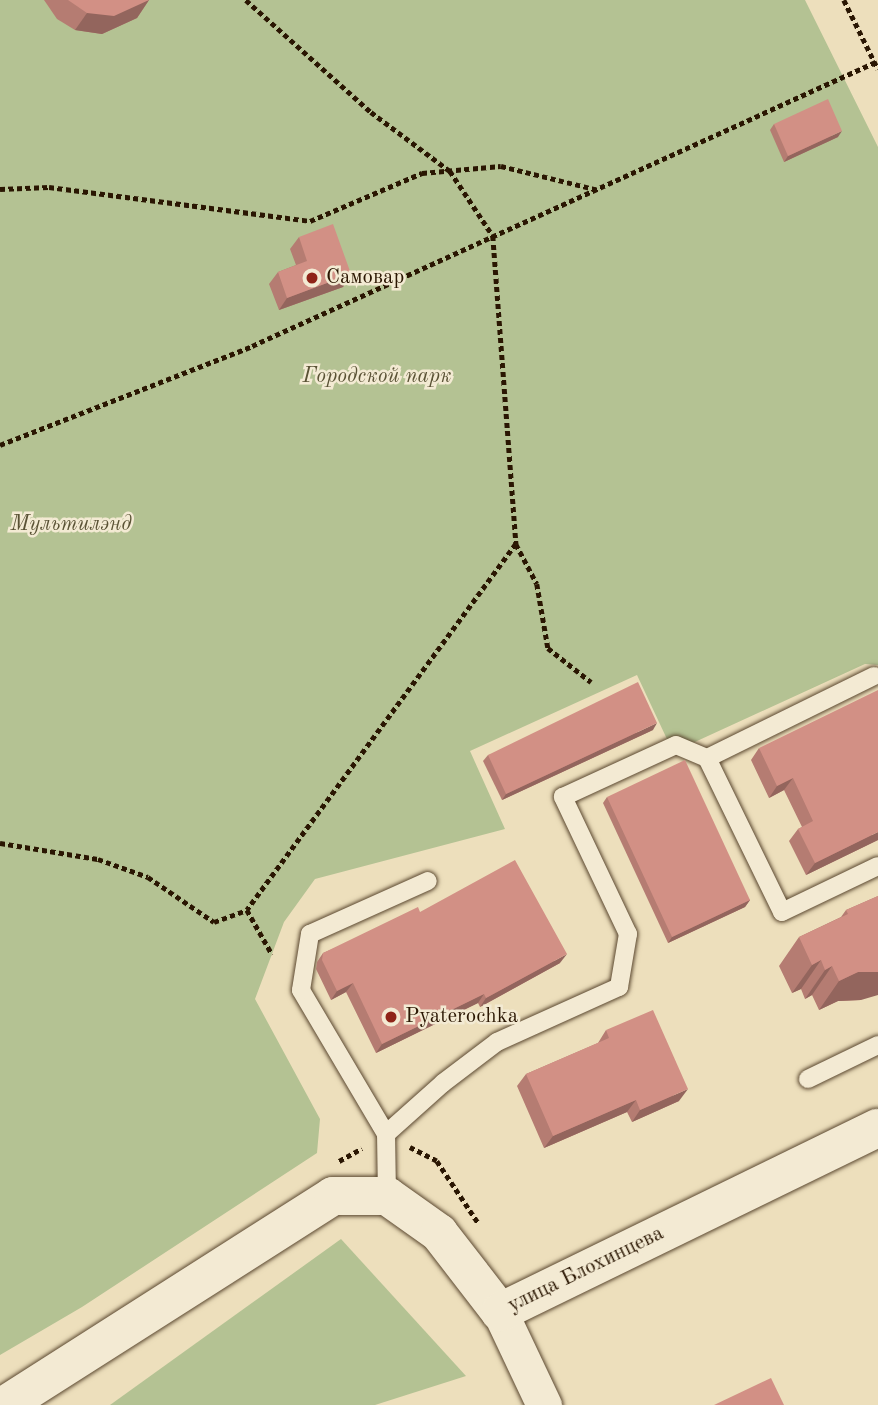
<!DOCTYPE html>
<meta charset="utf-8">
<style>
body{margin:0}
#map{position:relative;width:878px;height:1405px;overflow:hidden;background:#eddfbc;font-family:"Old Standard TT",serif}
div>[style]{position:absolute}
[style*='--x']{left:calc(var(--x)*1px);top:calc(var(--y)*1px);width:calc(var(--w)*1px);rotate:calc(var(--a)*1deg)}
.green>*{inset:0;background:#b4c293}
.path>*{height:4.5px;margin-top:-2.25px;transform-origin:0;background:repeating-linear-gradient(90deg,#2a1602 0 5px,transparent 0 8.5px)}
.roads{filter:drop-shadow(0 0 2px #5b4830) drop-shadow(0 0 2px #5b4830)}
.service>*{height:18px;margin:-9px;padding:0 9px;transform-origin:9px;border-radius:9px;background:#f3ead3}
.minor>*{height:35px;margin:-17.5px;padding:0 17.5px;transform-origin:17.5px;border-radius:17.5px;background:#f3ead3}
.tertiary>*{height:38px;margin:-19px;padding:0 19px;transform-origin:19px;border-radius:19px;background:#f3ead3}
.wall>*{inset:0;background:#b57c72}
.shaded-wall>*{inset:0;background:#93655d}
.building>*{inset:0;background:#d29085}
.dots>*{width:19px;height:19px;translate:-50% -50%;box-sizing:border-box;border:4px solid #f3ead3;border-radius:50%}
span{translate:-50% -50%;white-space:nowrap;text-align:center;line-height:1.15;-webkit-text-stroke:5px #f3ead3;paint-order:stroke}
.poi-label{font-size:21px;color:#2a1602}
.left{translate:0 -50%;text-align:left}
.park-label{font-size:21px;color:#5a5235;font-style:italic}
.street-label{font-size:21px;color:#2a1602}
</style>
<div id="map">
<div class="green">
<i style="clip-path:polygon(0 0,805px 0,878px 147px,878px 665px,865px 664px,673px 752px,637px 675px,470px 751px,505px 829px,315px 879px,284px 922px,255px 999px,320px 1119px,317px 1153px,82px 1307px,0 1355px)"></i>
<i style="clip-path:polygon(341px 1239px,466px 1376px,375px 1405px,110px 1405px)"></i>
</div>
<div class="path">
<i style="--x:246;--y:0;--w:168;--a:41.9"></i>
<i style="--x:371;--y:112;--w:99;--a:36.8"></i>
<i style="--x:450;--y:171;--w:78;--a:56.5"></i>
<i style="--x:493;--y:236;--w:309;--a:85.7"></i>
<i style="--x:516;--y:544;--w:454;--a:126.3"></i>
<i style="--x:247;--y:910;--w:51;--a:60.4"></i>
<i style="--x:844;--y:0;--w:77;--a:63.8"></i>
<i style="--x:0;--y:189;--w:49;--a:-2.3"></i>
<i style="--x:49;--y:187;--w:263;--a:7.4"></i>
<i style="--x:310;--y:221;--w:122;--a:-23.2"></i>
<i style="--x:422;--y:173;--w:79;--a:-5.1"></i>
<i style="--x:501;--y:166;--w:101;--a:13.8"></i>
<i style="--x:0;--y:445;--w:271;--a:-21.4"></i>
<i style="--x:252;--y:346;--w:688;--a:-24.48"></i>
<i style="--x:516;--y:544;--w:45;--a:62.3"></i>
<i style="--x:537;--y:584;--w:65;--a:80.2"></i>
<i style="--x:548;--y:648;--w:55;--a:38.3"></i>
<i style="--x:0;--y:843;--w:99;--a:9.3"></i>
<i style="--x:98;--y:859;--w:53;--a:19.8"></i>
<i style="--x:148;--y:877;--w:80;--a:34.3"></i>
<i style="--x:214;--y:922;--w:35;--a:-20"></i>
<i style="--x:410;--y:1147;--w:30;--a:27"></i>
<i style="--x:437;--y:1161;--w:76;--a:56.3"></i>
<i style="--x:339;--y:1161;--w:26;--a:-29"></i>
</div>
<div class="roads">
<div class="service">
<i style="--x:874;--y:676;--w:186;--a:153.8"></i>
<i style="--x:707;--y:758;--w:171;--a:64"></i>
<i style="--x:782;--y:912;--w:106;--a:-25.6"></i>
<i style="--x:808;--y:1079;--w:78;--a:-25.9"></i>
<i style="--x:386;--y:1134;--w:167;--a:-120.6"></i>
<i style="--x:301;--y:990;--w:57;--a:-80.9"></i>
<i style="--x:310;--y:934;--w:129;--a:-24.2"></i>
<i style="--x:387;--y:1196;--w:62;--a:-90.9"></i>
<i style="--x:386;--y:1134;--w:76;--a:-41.8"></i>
<i style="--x:443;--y:1083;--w:68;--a:-37.2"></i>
<i style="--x:497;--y:1042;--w:134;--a:-24.3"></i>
<i style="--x:619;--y:987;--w:54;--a:-80.4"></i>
<i style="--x:628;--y:934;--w:152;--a:-115.4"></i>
<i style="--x:563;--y:797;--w:124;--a:-24.7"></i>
<i style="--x:676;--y:745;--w:34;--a:23"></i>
</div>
<div class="minor">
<i style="--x:500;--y:1312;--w:103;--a:64.7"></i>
</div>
<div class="tertiary">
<i style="--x:5;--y:1405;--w:389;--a:-32.5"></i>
<i style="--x:333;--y:1196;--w:54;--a:0"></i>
<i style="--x:387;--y:1196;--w:64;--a:35.4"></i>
<i style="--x:439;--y:1233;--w:100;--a:52.3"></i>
<i style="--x:500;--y:1312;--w:420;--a:-26"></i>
</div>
</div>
<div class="wall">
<i style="clip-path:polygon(44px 0,149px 0,137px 18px,102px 34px,75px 30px,57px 19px)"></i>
<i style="clip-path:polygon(774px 124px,838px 137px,784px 162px,770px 130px)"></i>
<i style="clip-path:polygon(299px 237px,351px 274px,343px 287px,279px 310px,269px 284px,278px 272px,296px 265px,290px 249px)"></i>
<i style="clip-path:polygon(653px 730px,502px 800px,483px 761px,488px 755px)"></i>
<i style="clip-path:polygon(759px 748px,878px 840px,806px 875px,789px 841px,798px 829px,802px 827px,784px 790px,769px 798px,751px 760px)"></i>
<i style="clip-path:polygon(607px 797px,750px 900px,745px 907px,668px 943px,603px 803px)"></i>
<i style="clip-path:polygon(878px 896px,861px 1000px,838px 1001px,819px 1010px,812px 995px,805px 999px,801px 989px,792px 993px,779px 966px,799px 937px,841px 917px,846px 910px)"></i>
<i style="clip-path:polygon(420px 912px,560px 963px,480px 1007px,478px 1003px,376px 1053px,346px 992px,331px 1000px,316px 969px,317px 962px,323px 953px)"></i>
<i style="clip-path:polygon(606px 1030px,679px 1101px,632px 1122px,627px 1112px,544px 1148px,517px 1086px,526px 1074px,598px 1043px)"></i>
</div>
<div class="shaded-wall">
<i style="clip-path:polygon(149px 0,137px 18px,102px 34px,75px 30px,87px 13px)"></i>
<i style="clip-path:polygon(842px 131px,838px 137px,784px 162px,788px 156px)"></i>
<i style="clip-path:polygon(351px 274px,343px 287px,279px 310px,287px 298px)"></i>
<i style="clip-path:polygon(657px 723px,653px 730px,502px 800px,506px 794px)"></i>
<i style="clip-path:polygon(793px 778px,784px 790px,769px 798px,777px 786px)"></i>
<i style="clip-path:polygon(878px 832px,878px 840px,806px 875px,815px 863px)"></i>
<i style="clip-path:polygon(750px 900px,745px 907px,668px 943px,672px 937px)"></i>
<i style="clip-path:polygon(567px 954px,560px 963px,480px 1007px,486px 998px)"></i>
<i style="clip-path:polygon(821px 960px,801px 989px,792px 993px,812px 965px)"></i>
<i style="clip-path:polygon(832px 966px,812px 995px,805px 999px,825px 970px)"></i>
<i style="clip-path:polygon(858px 972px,878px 972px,878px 995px,861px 1000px,838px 1001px,819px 1010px,839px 981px)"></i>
<i style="clip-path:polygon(353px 983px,346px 992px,331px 1000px,337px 991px)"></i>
<i style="clip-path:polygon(484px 994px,478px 1003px,376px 1053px,382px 1044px)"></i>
<i style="clip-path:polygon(688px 1089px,679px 1101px,632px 1122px,640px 1110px)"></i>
<i style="clip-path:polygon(636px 1100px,627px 1112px,544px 1148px,553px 1136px)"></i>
</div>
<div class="building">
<i style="clip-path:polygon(68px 0,149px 0,114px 16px,87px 13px)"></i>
<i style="clip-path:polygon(828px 99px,842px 131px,788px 156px,774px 124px)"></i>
<i style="clip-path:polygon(333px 224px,351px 274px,287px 298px,278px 272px,307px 261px,299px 237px)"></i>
<i style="clip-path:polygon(638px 682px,657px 723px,506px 794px,488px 755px)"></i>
<i style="clip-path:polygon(878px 690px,878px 832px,815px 863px,798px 829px,813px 821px,793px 778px,777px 786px,759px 748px)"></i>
<i style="clip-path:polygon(685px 760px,750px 900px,672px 937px,607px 797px)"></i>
<i style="clip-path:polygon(515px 860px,567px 954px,486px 998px,484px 994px,382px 1044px,353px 983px,337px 991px,322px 960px,323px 953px,418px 907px,420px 912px)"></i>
<i style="clip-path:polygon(878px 896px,878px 972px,858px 972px,839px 981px,832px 966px,825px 970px,821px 960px,812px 965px,799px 937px,848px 914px,846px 910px)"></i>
<i style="clip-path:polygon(653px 1010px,688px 1089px,640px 1110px,636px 1100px,553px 1136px,526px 1074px,609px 1038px,606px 1030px)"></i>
<i style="clip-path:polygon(771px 1378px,784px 1405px,714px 1405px)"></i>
</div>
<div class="dots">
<i style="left:312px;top:278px;background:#8f2418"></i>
<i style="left:391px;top:1017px;background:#8f2418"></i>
</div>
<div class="poi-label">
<span class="left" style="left:326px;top:278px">Самовар</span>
<span class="left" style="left:405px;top:1017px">Pyaterochka</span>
</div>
<div class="park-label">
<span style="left:377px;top:377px">Городской парк</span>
<span style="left:71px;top:525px">Мультилэнд</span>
</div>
<div class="street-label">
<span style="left:586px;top:1270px;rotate:-26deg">улица Блохинцева</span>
</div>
</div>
